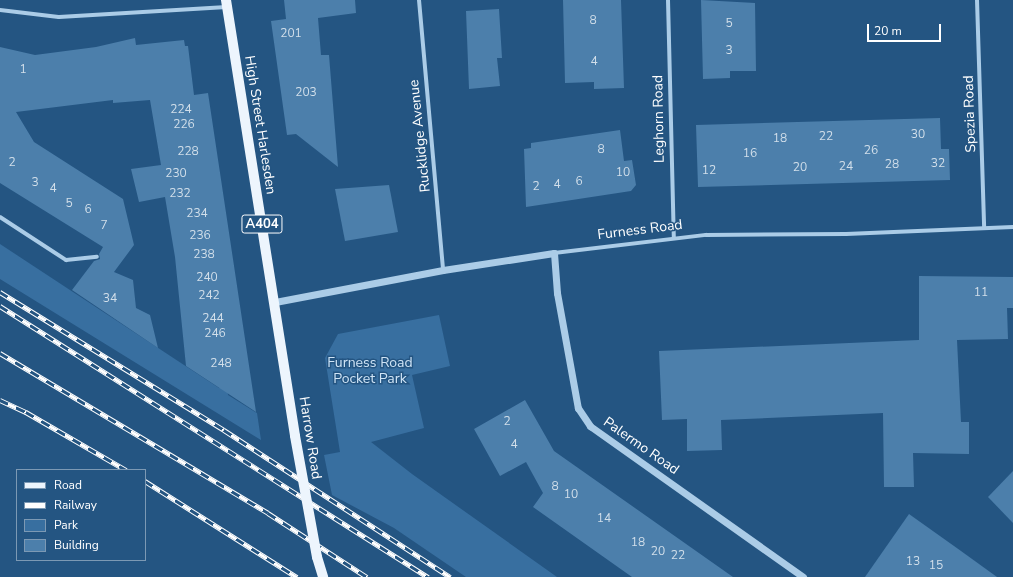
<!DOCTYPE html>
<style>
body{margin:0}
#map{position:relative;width:1013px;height:577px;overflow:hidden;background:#245582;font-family:"Nunito Sans",sans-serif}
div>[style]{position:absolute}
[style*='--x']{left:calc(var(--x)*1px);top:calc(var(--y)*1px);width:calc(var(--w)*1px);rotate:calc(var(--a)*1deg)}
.green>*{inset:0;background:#386fa0}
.building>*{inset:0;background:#4c7fab}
.minor>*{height:4px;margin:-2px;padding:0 2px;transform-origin:2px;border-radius:2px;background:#abcce7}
.tertiary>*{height:7px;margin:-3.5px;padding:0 3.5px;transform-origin:3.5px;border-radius:3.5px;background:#abcce7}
.primary>*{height:10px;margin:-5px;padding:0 5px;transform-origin:5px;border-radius:5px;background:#edf5fd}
.rail>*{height:4.5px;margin-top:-2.25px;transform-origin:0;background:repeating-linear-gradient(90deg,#245582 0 9px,#fff 0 18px);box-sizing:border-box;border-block:1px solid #fff}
.primary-bridge>*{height:10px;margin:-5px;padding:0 5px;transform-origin:5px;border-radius:5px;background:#edf5fd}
span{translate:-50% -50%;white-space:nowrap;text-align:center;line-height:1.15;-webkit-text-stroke:3px #245582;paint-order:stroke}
.number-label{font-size:12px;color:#d2dfea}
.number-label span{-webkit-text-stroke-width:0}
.shield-label span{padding:1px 3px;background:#245582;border:1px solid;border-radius:3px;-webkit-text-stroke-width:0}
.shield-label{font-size:13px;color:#fff;font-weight:700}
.street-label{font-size:14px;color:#fff}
.park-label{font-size:14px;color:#cfe4f6}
.legend{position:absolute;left:16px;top:469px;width:130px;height:92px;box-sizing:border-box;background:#245582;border:1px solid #7c99b4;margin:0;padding:5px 7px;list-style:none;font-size:12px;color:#fff}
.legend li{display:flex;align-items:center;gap:8px;height:20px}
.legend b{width:20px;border:1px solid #7c99b4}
.scale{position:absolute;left:867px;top:24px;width:74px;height:18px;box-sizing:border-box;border:2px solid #fff;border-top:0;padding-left:5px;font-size:12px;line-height:14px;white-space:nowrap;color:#fff;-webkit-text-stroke:3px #245582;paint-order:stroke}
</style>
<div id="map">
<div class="green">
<i style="clip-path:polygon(0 244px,219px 388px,227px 387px,228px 395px,257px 413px,261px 440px,0 279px)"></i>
<i style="clip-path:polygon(439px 315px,450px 366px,412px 375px,424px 428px,371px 442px,412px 474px,557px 577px,466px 577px,394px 528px,332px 495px,324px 455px,340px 452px,325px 358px,338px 334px)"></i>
</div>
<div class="building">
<i style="clip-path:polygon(284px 0,355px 0,356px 13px,318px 18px,321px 55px,329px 55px,338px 167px,296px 134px,287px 135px,271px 21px,286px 19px)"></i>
<i style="clip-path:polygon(563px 0,621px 0,624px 88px,594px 89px,594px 82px,565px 83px)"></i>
<i style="clip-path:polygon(701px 0,755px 3px,756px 71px,730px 71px,730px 78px,703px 79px)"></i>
<i style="clip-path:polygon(499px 9px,502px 58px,497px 58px,500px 86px,469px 89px,466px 11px)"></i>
<i style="clip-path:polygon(135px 38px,136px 45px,184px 40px,185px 46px,188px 46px,194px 95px,208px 93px,256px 412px,186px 366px,175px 257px,165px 197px,139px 202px,131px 169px,161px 165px,150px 100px,113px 103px,113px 100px,16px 112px,34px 142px,123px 199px,134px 245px,114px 272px,133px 280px,136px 308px,150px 315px,158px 348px,72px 290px,94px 261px,100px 259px,99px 254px,103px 247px,0 183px,0 47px,35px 55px,96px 47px)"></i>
<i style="clip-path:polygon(940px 118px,941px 149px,949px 149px,950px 180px,698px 187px,696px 125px)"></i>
<i style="clip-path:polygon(620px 130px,624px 161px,632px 160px,636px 185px,631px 191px,526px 207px,524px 149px,531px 148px,531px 143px)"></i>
<i style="clip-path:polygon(389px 185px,398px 232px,345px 241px,335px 189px)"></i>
<i style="clip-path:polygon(919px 276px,1013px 277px,1013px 308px,1007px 308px,1008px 339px,957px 340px,961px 422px,969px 422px,969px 454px,913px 453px,914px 487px,884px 487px,883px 413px,721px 420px,722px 450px,687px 451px,687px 419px,662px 420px,659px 351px,919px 340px)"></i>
<i style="clip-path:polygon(525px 400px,554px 451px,733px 577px,632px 577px,533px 507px,543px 493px,526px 462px,500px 476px,474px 429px)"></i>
<i style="clip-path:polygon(1013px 471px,1013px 523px,988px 497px)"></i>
<i style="clip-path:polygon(909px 514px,961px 551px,997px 577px,865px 577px)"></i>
</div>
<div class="minor">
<i style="--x:419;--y:0;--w:271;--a:84.9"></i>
<i style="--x:668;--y:0;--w:238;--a:88.6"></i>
<i style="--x:977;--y:0;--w:227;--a:88.2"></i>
<i style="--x:0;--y:10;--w:59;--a:6.8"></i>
<i style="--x:59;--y:17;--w:168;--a:-3.4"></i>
<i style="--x:0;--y:217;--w:79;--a:33.1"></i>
<i style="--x:66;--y:260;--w:31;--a:-6"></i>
<i style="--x:554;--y:253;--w:153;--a:-6.8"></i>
<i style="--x:706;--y:235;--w:140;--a:-0.4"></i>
<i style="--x:846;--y:234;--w:167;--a:-2.4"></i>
</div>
<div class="tertiary">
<i style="--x:275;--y:302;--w:171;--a:-10.8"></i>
<i style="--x:443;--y:270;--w:112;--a:-8.7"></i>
<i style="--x:554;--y:253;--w:40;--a:85.7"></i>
<i style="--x:557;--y:293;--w:117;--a:79.7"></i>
<i style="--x:578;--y:408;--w:22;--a:56"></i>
<i style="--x:590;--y:426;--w:261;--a:35.3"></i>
</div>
<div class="primary">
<i style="--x:226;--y:0;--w:441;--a:81"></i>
</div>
<div class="rail">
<i style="--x:0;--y:292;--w:263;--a:31.6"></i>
<i style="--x:224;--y:430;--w:270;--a:33"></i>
<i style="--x:0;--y:306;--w:507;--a:32.34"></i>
<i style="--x:0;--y:353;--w:312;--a:30.8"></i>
<i style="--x:268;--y:513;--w:118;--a:32.9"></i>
<i style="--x:0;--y:400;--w:29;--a:25"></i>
<i style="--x:26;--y:412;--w:116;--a:30.1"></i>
<i style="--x:145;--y:481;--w:180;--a:32.3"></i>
</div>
<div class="primary-bridge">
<i style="--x:295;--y:436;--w:123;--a:79.7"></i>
<i style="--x:317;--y:557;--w:21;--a:73"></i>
</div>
<div class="number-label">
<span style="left:593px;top:21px">8</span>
<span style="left:729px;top:24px">5</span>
<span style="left:291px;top:34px">201</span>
<span style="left:729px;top:51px">3</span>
<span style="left:594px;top:62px">4</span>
<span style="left:23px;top:70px">1</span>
<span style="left:306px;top:93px">203</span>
<span style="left:181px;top:110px">224</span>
<span style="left:184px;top:125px">226</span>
<span style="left:918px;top:135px">30</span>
<span style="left:826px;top:137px">22</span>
<span style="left:780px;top:139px">18</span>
<span style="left:601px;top:150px">8</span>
<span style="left:871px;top:151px">26</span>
<span style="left:188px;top:152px">228</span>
<span style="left:750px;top:154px">16</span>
<span style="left:12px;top:163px">2</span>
<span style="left:938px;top:164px">32</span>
<span style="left:892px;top:165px">28</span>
<span style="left:846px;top:167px">24</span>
<span style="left:800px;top:168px">20</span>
<span style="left:709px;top:171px">12</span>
<span style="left:623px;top:173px">10</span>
<span style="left:176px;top:174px">230</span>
<span style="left:579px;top:182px">6</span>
<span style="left:35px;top:183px">3</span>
<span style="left:557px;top:185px">4</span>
<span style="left:536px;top:187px">2</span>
<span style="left:53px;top:189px">4</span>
<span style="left:180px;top:194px">232</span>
<span style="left:69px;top:204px">5</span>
<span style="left:88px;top:210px">6</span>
<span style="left:197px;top:214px">234</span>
<span style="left:104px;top:226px">7</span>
<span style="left:200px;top:236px">236</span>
<span style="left:204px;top:255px">238</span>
<span style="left:207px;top:278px">240</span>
<span style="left:981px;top:293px">11</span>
<span style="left:209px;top:296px">242</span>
<span style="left:110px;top:299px">34</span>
<span style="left:213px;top:319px">244</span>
<span style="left:215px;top:334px">246</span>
<span style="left:221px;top:364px">248</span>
<span style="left:507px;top:422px">2</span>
<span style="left:514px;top:445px">4</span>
<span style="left:555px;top:487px">8</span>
<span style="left:571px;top:495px">10</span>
<span style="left:604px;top:519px">14</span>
<span style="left:638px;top:543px">18</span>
<span style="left:658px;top:552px">20</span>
<span style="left:678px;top:556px">22</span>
<span style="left:913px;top:562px">13</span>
<span style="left:936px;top:566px">15</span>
</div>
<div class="shield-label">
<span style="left:262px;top:224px">A404</span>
</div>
<div class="street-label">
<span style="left:970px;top:114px;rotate:-92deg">Spezia Road</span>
<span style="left:659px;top:119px;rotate:-91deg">Leghorn Road</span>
<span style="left:260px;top:125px;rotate:81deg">High Street Harlesden</span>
<span style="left:420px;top:136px;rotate:-96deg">Rucklidge Avenue</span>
<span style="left:640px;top:230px;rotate:-7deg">Furness Road</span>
<span style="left:310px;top:438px;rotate:81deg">Harrow Road</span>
<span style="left:641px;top:446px;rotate:35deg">Palermo Road</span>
</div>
<div class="park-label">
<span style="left:370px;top:371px">Furness Road<br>Pocket Park</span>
</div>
<ul class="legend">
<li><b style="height:5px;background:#edf5fd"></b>Road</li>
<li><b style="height:5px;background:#fff"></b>Railway</li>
<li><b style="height:11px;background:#386fa0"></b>Park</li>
<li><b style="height:11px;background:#4c7fab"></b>Building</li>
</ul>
<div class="scale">20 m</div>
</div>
